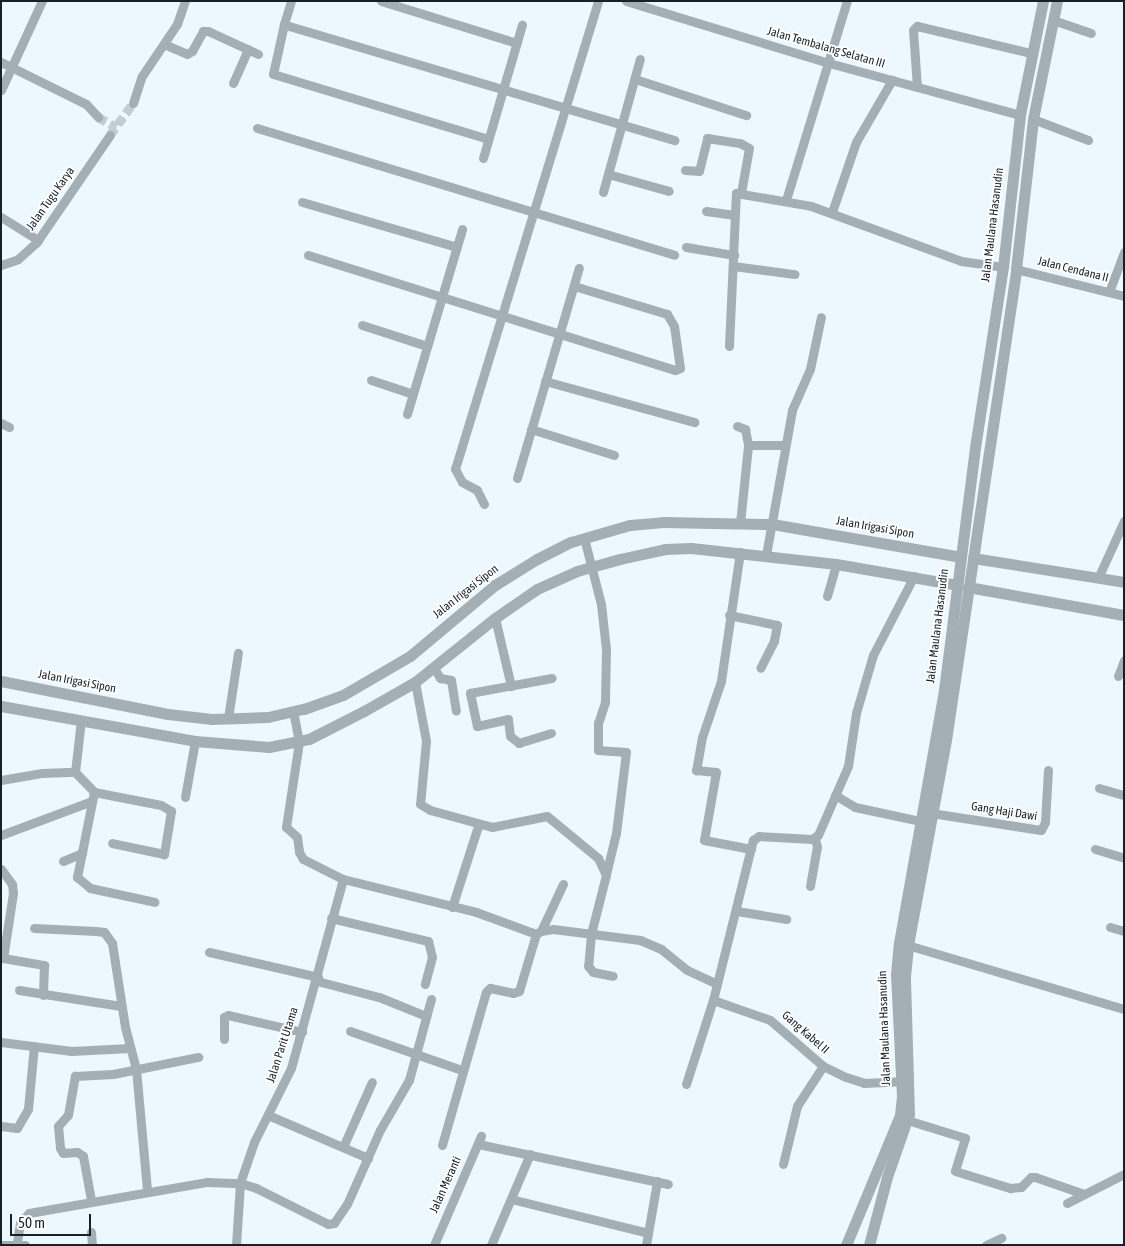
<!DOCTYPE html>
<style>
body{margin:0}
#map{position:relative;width:1125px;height:1246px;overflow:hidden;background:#edf8fe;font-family:"Asap Condensed",sans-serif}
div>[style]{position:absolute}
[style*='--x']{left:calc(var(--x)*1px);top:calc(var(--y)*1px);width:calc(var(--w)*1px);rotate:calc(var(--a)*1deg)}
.minor-tunnel>*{height:9px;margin-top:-4.5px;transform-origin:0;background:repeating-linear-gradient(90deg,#c2cdd3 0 9px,transparent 0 13.5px)}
.minor>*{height:9px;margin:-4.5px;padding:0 4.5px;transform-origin:4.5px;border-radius:4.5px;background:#a3afb5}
.tertiary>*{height:11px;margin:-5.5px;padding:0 5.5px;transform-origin:5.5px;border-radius:5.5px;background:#a3afb5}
span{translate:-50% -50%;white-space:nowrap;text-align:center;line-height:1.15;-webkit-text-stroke:4px #fff;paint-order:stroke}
.street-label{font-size:12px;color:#172227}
.frame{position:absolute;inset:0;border:2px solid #172227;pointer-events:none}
.scale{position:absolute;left:10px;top:1214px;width:81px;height:22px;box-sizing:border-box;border:2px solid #172227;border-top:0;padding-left:6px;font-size:15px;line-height:18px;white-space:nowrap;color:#172227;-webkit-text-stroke:4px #fff;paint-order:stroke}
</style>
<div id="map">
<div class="minor-tunnel">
<i style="--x:98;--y:117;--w:21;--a:29"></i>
<i style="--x:110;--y:135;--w:39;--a:-54"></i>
</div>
<div class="minor">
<i style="--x:291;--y:1;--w:24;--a:107"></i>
<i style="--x:284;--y:24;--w:5;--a:22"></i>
<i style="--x:289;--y:26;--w:402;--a:16.5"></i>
<i style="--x:381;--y:1;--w:142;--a:17.2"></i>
<i style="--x:626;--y:1;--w:212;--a:17"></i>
<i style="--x:829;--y:63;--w:198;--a:15.2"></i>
<i style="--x:1053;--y:20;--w:40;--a:18.9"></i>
<i style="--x:284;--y:24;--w:51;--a:102.4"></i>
<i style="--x:273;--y:74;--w:225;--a:16.8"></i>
<i style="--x:164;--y:44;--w:25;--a:23"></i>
<i style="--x:187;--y:54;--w:6;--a:-31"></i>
<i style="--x:192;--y:51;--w:23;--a:-61"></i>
<i style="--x:203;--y:31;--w:5;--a:0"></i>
<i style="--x:208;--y:31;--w:55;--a:24.7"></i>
<i style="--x:1;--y:62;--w:95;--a:26.3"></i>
<i style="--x:86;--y:104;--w:18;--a:47"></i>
<i style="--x:635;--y:79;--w:117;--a:18"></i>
<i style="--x:233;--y:83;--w:37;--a:-66"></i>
<i style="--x:917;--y:87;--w:57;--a:-94"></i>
<i style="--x:913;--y:30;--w:6;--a:-45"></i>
<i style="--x:917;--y:26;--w:116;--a:13.4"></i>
<i style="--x:1;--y:90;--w:98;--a:-65.3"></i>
<i style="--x:133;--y:103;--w:28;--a:-72"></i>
<i style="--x:142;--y:76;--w:63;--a:-56.1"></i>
<i style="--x:177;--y:24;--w:24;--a:-71"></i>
<i style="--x:1033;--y:119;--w:59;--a:20.9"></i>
<i style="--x:257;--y:128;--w:436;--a:16.9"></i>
<i style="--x:483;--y:158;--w:139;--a:-73.7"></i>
<i style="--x:685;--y:170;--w:14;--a:4"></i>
<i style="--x:699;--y:171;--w:34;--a:-76"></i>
<i style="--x:707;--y:138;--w:33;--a:9"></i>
<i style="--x:740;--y:143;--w:10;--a:29"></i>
<i style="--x:749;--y:148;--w:46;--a:100.1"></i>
<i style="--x:608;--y:174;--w:63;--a:15.6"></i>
<i style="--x:603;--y:192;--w:138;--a:-74.5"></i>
<i style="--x:786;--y:200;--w:208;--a:-73"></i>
<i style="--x:302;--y:202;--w:161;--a:16.2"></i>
<i style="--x:706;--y:211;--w:29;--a:8"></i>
<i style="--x:832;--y:212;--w:74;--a:-71.1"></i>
<i style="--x:856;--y:142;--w:72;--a:-59.9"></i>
<i style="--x:1;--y:217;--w:44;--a:31.9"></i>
<i style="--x:686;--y:247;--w:49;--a:9.5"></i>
<i style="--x:308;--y:255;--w:385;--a:17.4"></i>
<i style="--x:675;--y:370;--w:5;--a:-22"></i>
<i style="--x:680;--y:368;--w:42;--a:-98.1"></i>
<i style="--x:674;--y:326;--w:14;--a:-120"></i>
<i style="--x:667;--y:314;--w:97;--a:-163.2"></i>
<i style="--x:1;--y:265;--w:18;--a:-19"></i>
<i style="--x:18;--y:259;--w:24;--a:-42"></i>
<i style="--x:36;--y:243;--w:131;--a:-55.6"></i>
<i style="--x:733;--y:266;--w:62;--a:7.5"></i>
<i style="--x:1016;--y:269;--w:111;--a:14"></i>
<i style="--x:1109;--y:292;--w:43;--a:-69.4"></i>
<i style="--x:362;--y:325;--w:68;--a:17.9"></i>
<i style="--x:729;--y:346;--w:153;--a:-87.4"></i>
<i style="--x:736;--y:193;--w:76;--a:9.8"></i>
<i style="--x:811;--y:206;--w:160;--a:20.1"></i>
<i style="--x:961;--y:261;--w:42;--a:8.1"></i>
<i style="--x:371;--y:380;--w:44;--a:18.4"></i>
<i style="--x:545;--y:381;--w:155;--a:15.4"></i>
<i style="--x:407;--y:414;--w:193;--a:-73.4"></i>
<i style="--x:1;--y:423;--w:9;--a:27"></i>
<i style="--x:737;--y:426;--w:9;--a:21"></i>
<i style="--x:745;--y:429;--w:16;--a:79"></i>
<i style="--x:531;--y:429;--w:87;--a:17.4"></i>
<i style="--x:517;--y:478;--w:219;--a:-73.6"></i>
<i style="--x:484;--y:504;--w:16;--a:-117"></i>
<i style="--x:477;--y:490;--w:17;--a:-152"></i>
<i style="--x:462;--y:482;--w:15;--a:-118"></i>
<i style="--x:455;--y:469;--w:489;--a:-73"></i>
<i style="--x:740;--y:523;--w:78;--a:-84.1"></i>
<i style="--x:748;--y:445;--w:37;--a:0"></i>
<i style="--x:584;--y:538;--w:68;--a:75.6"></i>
<i style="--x:601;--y:604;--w:45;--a:83.7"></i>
<i style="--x:606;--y:649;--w:53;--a:91.1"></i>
<i style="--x:605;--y:702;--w:22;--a:108"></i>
<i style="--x:598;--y:723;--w:27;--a:90"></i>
<i style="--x:598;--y:750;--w:28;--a:4"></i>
<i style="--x:626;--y:752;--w:82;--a:97"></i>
<i style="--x:616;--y:833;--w:42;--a:103.7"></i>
<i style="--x:740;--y:552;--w:130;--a:98.4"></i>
<i style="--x:721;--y:681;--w:59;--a:108.7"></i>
<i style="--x:702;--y:737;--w:34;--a:100"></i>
<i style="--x:696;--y:770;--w:20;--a:6"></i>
<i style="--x:716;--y:772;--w:69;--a:100"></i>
<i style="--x:704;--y:840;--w:48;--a:10.8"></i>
<i style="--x:766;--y:555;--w:147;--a:-79.8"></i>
<i style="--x:792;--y:410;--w:45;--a:-66.3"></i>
<i style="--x:810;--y:369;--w:53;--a:-78.1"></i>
<i style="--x:1098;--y:578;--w:63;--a:-65.5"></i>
<i style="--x:827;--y:596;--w:33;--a:-74"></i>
<i style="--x:729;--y:615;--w:49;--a:11.8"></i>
<i style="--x:777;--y:625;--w:16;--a:101"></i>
<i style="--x:774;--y:641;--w:30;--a:117"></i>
<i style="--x:495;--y:618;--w:70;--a:76.8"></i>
<i style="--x:434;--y:668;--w:12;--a:59"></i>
<i style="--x:440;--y:678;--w:11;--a:10"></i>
<i style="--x:451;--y:680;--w:31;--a:81"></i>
<i style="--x:1118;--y:676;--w:17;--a:-69"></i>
<i style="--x:415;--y:682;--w:60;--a:79.4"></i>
<i style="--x:426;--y:741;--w:63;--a:95.4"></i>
<i style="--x:420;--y:804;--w:12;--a:31"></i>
<i style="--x:430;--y:810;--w:64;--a:15.3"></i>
<i style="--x:492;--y:827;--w:56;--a:-11.3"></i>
<i style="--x:547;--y:816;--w:66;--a:39.5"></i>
<i style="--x:598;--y:858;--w:19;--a:65"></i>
<i style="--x:606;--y:875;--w:61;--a:104.3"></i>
<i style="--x:591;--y:934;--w:32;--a:95"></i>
<i style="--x:588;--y:966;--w:8;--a:50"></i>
<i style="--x:593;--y:972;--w:20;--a:11"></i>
<i style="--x:293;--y:711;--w:32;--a:79"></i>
<i style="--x:299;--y:742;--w:86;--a:98.7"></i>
<i style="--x:286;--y:827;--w:15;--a:42"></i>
<i style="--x:297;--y:837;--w:15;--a:82"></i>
<i style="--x:299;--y:852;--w:8;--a:60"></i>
<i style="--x:303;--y:859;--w:45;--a:26.6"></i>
<i style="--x:343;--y:879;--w:137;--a:13.9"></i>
<i style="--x:476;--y:912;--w:64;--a:20.1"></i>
<i style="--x:228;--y:718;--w:66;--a:-81.3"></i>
<i style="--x:551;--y:733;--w:34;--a:163"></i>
<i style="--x:519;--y:743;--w:11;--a:-142"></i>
<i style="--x:510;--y:736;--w:17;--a:-97"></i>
<i style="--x:508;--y:719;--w:32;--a:167"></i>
<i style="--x:477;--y:726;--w:34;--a:-102"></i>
<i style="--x:470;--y:693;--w:83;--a:-10.4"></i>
<i style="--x:75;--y:772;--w:52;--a:-83.4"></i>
<i style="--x:1;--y:780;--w:42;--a:-9.7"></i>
<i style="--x:42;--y:773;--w:33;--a:-2"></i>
<i style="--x:75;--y:772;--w:28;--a:46"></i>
<i style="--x:94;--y:792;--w:68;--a:11"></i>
<i style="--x:161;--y:805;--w:12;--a:31"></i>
<i style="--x:171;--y:811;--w:44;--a:99.2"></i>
<i style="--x:164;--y:854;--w:53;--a:-168.1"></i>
<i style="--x:1099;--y:788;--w:26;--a:16"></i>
<i style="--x:94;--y:792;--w:87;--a:101.3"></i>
<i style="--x:77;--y:877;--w:17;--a:40"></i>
<i style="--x:90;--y:888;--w:66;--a:12.2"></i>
<i style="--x:835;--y:795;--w:23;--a:31"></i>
<i style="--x:855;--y:807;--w:66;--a:12.2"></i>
<i style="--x:185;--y:797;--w:57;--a:-79.9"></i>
<i style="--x:931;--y:813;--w:111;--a:8.8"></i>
<i style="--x:1041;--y:830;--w:9;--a:-63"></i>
<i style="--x:1045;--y:822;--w:52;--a:-86.7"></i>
<i style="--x:1;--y:835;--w:97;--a:-20.5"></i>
<i style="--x:1095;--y:849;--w:30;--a:17"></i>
<i style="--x:63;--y:861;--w:21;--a:-23"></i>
<i style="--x:1;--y:869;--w:19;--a:54"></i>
<i style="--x:12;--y:884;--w:9;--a:84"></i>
<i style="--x:13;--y:893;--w:66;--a:98.7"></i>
<i style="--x:3;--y:958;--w:42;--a:9.7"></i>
<i style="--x:44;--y:965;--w:30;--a:92"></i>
<i style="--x:810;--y:886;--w:40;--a:-80"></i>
<i style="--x:817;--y:847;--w:8;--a:-104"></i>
<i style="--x:452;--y:907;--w:85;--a:-72.2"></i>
<i style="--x:737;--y:911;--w:50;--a:9.3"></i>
<i style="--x:331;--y:918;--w:100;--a:13.3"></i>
<i style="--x:428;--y:941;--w:16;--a:76"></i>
<i style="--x:432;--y:957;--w:28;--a:105"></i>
<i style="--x:1110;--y:927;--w:15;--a:16"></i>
<i style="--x:34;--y:928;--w:62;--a:2.8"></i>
<i style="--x:96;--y:931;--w:8;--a:7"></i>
<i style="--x:104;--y:932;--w:14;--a:54"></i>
<i style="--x:112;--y:943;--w:85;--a:81.2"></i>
<i style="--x:125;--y:1027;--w:43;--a:75.3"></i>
<i style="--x:136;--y:1069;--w:121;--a:84.8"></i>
<i style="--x:541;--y:931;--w:52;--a:-64.9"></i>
<i style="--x:904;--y:944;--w:229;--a:16.5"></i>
<i style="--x:209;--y:952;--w:112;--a:12.9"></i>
<i style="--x:317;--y:981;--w:64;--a:14.5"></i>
<i style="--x:379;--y:997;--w:51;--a:22"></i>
<i style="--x:19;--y:990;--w:103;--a:8.9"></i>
<i style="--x:713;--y:1000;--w:60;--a:19.3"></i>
<i style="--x:770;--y:1020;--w:70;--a:41"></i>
<i style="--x:823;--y:1066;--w:25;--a:26"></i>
<i style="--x:846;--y:1077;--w:19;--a:18"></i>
<i style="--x:864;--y:1083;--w:42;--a:-2.7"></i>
<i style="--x:350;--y:1031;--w:119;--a:19.2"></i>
<i style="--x:224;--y:1039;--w:22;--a:-90"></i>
<i style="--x:224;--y:1017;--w:4;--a:-27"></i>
<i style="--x:228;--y:1015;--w:76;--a:12.9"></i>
<i style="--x:1;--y:1042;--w:71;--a:7.3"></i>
<i style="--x:71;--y:1051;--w:59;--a:-2.9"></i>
<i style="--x:686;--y:1084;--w:88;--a:-72.2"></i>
<i style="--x:713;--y:1000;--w:165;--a:-76"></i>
<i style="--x:753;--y:840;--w:7;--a:-34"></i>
<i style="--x:759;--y:836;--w:53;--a:3.2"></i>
<i style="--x:812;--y:839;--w:7;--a:-34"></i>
<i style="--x:818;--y:835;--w:75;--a:-66.5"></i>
<i style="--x:848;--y:766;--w:54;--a:-81.4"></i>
<i style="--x:856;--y:713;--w:60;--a:-73.7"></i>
<i style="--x:873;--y:655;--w:89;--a:-62.6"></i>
<i style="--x:268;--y:1115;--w:109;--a:23.3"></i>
<i style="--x:907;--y:1120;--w:61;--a:17.2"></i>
<i style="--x:965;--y:1138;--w:34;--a:107"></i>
<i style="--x:955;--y:1171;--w:58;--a:17.2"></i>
<i style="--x:1010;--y:1188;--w:11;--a:-5"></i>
<i style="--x:1021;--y:1187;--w:14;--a:-45"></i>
<i style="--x:1031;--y:1177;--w:4;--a:0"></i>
<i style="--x:1035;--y:1177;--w:52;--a:19.1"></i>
<i style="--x:1;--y:1126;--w:16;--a:7"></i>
<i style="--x:17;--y:1128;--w:22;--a:-60"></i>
<i style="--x:28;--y:1109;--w:63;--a:-84.6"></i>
<i style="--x:478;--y:1144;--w:194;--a:11.9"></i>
<i style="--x:442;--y:1145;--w:159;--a:-74"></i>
<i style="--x:486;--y:992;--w:6;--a:-45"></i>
<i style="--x:490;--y:988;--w:24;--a:12"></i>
<i style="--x:513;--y:993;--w:6;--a:-18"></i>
<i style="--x:519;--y:991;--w:59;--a:-73.4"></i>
<i style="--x:536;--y:934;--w:6;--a:-31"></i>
<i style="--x:541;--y:931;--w:12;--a:-9"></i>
<i style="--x:553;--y:929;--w:88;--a:7.2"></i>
<i style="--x:640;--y:940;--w:23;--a:23"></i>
<i style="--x:661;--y:949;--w:33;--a:39"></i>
<i style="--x:687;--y:970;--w:33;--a:25"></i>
<i style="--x:343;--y:1147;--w:71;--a:-66"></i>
<i style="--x:783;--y:1164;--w:60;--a:-76.4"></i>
<i style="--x:797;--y:1106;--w:48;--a:-57"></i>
<i style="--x:511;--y:1199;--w:141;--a:13.9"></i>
<i style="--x:91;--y:1200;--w:45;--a:-100.3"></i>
<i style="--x:83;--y:1156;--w:7;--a:-146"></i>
<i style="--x:77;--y:1152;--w:14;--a:176"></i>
<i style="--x:63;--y:1153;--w:6;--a:-121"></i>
<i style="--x:60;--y:1148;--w:22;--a:-95"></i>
<i style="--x:58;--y:1126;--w:15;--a:-48"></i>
<i style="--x:68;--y:1115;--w:40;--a:-80"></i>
<i style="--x:75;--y:1076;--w:38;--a:-3"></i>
<i style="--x:113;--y:1074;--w:87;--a:-11.3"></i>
<i style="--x:1067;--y:1203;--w:64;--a:-27"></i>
<i style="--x:91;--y:1232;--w:13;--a:86"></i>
<i style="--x:17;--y:1242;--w:19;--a:-81"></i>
<i style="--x:20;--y:1223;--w:13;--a:-48"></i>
<i style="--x:29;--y:1213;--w:181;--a:-9.9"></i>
<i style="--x:207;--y:1182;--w:33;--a:2"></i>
<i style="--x:240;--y:1183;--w:17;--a:17"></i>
<i style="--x:256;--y:1188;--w:80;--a:26.6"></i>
<i style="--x:328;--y:1224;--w:6;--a:-9"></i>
<i style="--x:334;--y:1223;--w:23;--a:-56"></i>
<i style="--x:347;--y:1204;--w:81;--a:-66"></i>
<i style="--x:380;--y:1130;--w:58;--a:-59.9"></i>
<i style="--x:409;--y:1080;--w:84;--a:-74.8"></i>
<i style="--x:1;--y:1245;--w:24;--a:0"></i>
<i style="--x:236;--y:1245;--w:62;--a:-86.3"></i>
<i style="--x:240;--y:1183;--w:43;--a:-71.1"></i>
<i style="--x:254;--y:1142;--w:83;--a:-63.4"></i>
<i style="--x:291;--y:1068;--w:196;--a:-74.6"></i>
<i style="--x:434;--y:1245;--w:119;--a:-66.7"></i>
<i style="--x:491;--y:1245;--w:99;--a:-66.8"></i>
<i style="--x:646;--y:1245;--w:65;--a:-80.2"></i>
<i style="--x:986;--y:1245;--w:17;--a:-25"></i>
</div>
<div class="tertiary">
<i style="--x:973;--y:558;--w:153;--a:9"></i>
<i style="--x:968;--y:587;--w:158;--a:10.2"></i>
<i style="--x:1;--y:681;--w:170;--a:11.2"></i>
<i style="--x:168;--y:714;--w:44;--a:6.5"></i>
<i style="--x:212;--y:719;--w:56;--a:-2"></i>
<i style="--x:268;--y:717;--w:37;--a:-13"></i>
<i style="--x:304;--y:709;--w:41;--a:-19.7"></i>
<i style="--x:343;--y:695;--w:78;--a:-30.2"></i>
<i style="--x:410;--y:656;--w:111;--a:-39.9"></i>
<i style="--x:495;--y:585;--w:49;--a:-31.8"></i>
<i style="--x:537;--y:559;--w:38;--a:-27"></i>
<i style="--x:571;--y:542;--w:61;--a:-16.1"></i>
<i style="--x:630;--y:525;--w:33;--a:-5"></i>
<i style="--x:663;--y:522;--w:109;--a:1.1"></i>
<i style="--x:772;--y:524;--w:192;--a:9.9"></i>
<i style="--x:1;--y:706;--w:197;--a:10.2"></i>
<i style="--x:195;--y:741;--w:74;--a:4.6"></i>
<i style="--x:269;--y:747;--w:41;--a:-11.3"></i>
<i style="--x:309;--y:739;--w:62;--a:-27"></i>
<i style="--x:364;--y:711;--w:59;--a:-29.6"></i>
<i style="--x:415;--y:682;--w:102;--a:-38.7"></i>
<i style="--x:495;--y:618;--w:51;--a:-34.6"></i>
<i style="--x:537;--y:589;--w:44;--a:-24.2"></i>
<i style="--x:577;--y:571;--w:45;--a:-15.6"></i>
<i style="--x:620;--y:559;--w:46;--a:-12.5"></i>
<i style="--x:665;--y:549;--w:26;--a:-2"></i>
<i style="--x:691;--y:548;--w:146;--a:6.3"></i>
<i style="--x:836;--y:564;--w:123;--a:9.8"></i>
<i style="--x:846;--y:1245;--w:141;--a:-67.4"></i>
<i style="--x:900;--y:1115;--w:19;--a:-84"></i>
<i style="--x:902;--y:1096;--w:121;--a:-92.8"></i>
<i style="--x:896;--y:975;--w:32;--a:-85"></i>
<i style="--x:899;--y:943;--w:257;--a:-79.9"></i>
<i style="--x:944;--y:690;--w:251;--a:-82.7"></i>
<i style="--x:976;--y:441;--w:176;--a:-81.2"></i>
<i style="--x:1003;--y:267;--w:153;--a:-83.6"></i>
<i style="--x:1020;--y:115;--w:116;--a:-78.6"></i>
<i style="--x:869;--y:1245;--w:70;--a:-75.2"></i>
<i style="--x:887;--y:1177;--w:67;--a:-70.8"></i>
<i style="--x:909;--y:1114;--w:138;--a:-91.7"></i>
<i style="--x:905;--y:976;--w:31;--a:-84"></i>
<i style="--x:908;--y:945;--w:208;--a:-79.5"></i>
<i style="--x:946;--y:740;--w:476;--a:-81.5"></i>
<i style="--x:1016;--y:269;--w:151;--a:-83.5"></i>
<i style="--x:1033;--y:119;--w:120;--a:-78.5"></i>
</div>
<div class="street-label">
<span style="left:826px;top:48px;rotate:16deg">Jalan Tembalang Selatan III</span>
<span style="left:51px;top:199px;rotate:-55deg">Jalan Tugu Karya</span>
<span style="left:993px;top:225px;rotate:-83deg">Jalan Maulana Hasanudin</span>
<span style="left:1073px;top:270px;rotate:14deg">Jalan Cendana II</span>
<span style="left:875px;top:528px;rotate:10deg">Jalan Irigasi Sipon</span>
<span style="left:466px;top:592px;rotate:-38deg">Jalan Irigasi Sipon</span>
<span style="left:938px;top:626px;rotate:-83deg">Jalan Maulana Hasanudin</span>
<span style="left:77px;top:682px;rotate:11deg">Jalan Irigasi Sipon</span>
<span style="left:1004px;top:812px;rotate:9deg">Gang Haji Dawi</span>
<span style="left:885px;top:1028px;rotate:-92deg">Jalan Maulana Hasanudin</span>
<span style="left:805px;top:1033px;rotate:41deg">Gang Kabel II</span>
<span style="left:283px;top:1045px;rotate:-72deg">Jalan Parit Utama</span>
<span style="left:446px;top:1185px;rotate:-66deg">Jalan Meranti</span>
</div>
<div class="frame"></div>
<div class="scale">50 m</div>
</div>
